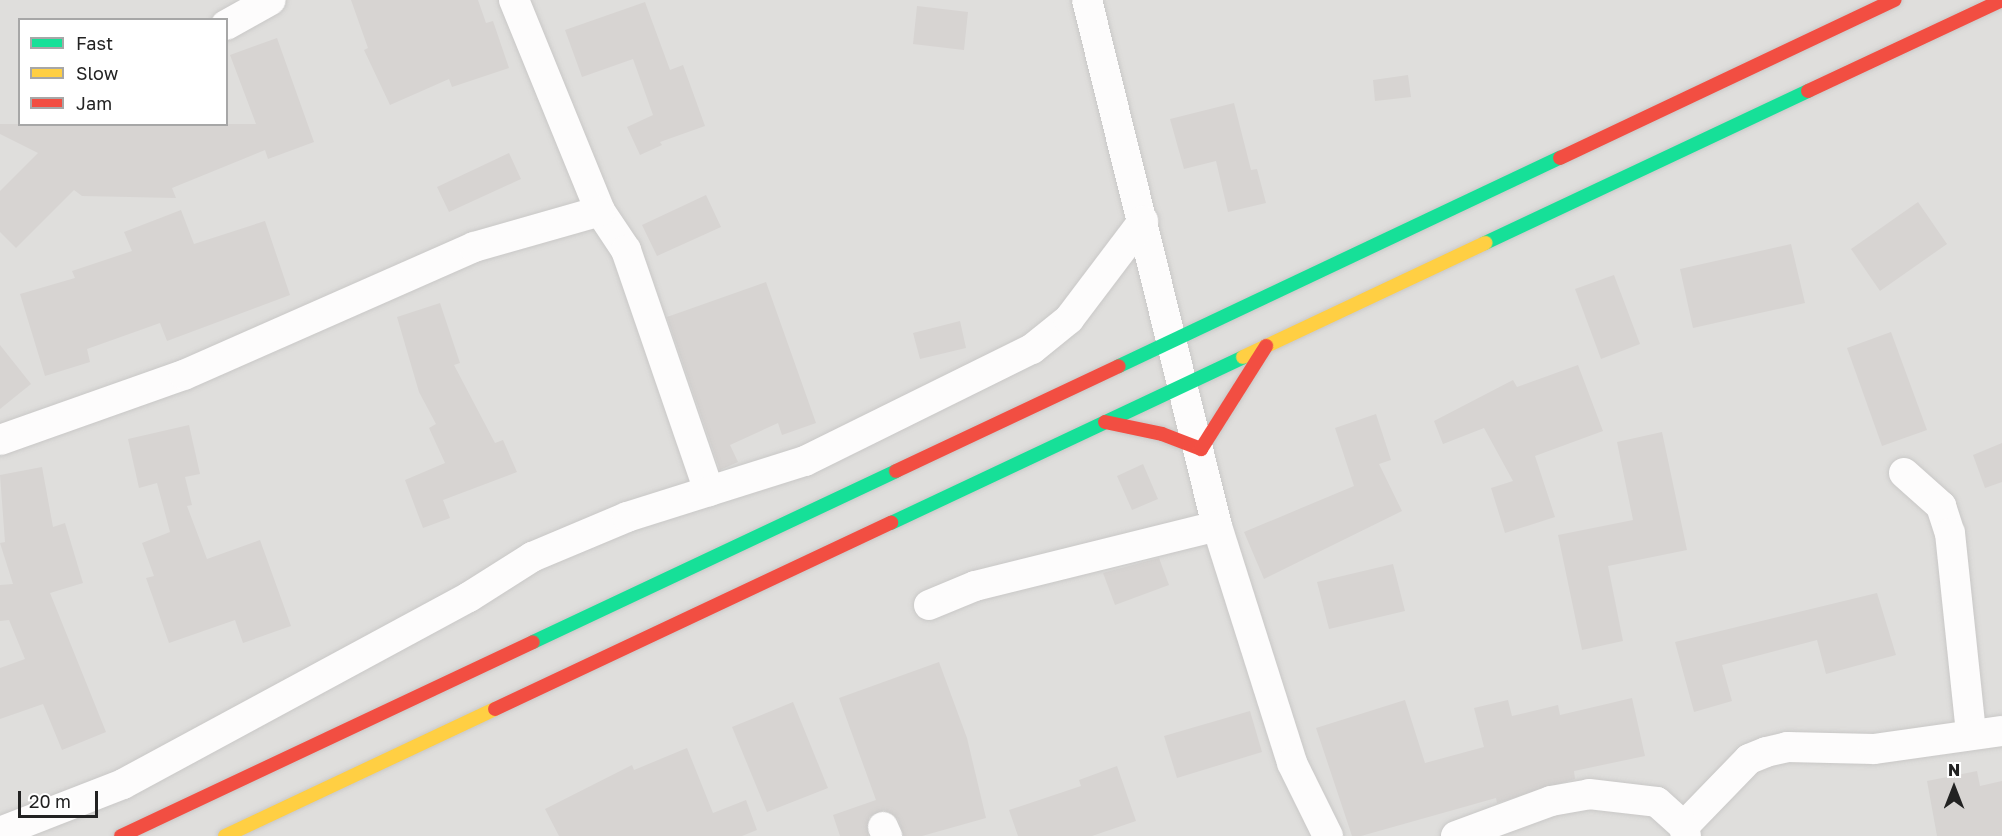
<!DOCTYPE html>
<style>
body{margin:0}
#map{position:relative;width:2002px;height:836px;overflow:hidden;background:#f0eeeb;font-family:"Golos Text",sans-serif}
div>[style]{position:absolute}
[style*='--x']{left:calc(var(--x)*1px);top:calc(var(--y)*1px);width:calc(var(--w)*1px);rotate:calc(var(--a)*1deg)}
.residential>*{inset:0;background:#dfdedc}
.building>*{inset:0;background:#d7d4d2}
.roads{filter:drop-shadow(0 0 2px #c9c8c7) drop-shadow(0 0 2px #c9c8c7)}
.street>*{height:30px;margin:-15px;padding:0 15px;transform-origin:15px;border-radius:15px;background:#fdfcfc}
.fast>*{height:14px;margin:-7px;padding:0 7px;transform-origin:7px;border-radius:7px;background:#16e098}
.slow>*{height:14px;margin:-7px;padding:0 7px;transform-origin:7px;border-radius:7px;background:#ffcf43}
.jam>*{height:14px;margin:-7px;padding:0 7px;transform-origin:7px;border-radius:7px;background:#f24e42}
span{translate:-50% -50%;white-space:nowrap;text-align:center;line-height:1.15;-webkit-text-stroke:5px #fff;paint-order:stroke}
.legend{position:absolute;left:18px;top:18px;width:210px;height:108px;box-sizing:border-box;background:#fff;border:2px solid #a7a7a7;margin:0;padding:8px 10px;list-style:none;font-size:18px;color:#222}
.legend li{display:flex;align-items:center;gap:12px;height:30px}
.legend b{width:30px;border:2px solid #a7a7a7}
.north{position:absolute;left:1924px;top:758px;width:60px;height:60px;-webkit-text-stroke:4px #fff;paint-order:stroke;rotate:0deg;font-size:16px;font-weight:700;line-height:24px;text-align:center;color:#222}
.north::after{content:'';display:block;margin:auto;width:21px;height:27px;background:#222;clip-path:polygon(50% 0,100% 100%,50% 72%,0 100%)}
.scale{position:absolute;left:18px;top:791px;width:80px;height:27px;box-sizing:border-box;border:3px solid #222;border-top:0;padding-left:8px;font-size:18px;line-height:21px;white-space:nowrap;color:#222;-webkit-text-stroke:4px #fff;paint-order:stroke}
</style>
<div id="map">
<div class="residential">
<i style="clip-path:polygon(evenodd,0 0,2002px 0,2002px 836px,0 836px,0 0,20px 20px,226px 20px,226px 124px,20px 124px,20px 20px)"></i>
</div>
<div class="building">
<i style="clip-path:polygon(351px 0,478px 0,486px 23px,493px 21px,509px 68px,452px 87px,449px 79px,390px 105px,364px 50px,368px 48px)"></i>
<i style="clip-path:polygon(645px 2px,670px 70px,683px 65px,705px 126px,660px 142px,662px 145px,640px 155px,627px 127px,653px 115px,633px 59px,582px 77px,565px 30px)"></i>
<i style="clip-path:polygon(917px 6px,968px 12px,964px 50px,913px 44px)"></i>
<i style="clip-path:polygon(277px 38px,314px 142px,268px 159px,265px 150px,172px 188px,176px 198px,82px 196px,74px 190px,16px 248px,0 232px,0 191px,38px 153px,0 134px,0 124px,256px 124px,230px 55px)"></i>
<i style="clip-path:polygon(1408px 75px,1411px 97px,1375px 101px,1373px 80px)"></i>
<i style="clip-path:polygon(1234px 103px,1251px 170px,1257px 169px,1266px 203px,1228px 212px,1216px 161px,1184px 169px,1170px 119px)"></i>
<i style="clip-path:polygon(509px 153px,521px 179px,449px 212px,437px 187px)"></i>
<i style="clip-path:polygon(706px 195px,721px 227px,657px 256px,642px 225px)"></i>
<i style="clip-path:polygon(1918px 202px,1947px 244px,1880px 291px,1851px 249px)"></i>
<i style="clip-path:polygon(181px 210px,194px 244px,265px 221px,290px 295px,167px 341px,160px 323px,87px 349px,90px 362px,45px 376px,20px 294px,75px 278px,72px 271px,132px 251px,124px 232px)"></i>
<i style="clip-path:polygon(1791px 244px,1805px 303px,1693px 328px,1680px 269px)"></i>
<i style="clip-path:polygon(1614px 275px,1640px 344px,1601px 359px,1575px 289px)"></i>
<i style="clip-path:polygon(766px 282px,816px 423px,782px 435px,778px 423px,730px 445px,738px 462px,720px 470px,667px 317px)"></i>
<i style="clip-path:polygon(440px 303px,460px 363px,454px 365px,495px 443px,503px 440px,517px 472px,443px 500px,450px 518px,423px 528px,405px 480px,445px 463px,429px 428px,436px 424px,419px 392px,397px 317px)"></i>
<i style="clip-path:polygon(960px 321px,966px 348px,920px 359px,913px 333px)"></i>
<i style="clip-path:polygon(1891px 332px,1927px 430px,1882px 446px,1847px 348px)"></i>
<i style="clip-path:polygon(0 345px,31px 384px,0 409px)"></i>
<i style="clip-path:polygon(1578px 365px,1603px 431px,1535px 456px,1555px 517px,1505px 533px,1491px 488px,1513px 481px,1484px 428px,1443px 444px,1434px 421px,1513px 380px,1517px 387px)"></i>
<i style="clip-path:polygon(1376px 414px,1391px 460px,1379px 464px,1402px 511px,1264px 579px,1244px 532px,1354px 486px,1335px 428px)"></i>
<i style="clip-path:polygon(189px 425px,200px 474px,185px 477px,192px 505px,187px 506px,207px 559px,260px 540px,291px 626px,243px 643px,235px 620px,169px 643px,146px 578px,154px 576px,142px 543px,170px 532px,157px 483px,139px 488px,128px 439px)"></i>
<i style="clip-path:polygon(1662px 432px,1687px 550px,1608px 566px,1623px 641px,1582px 650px,1558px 535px,1633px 520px,1617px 442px)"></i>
<i style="clip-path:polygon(2002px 443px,2002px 482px,1985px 488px,1973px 455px)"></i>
<i style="clip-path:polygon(1143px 464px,1158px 499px,1132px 510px,1117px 476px)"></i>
<i style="clip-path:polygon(42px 467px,53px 527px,65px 523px,83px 583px,50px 593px,106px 732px,62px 750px,43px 704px,0 719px,0 668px,25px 659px,9px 620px,0 621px,0 585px,13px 584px,0 543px,5px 542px,0 475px)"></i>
<i style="clip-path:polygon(1159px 558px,1169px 585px,1115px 605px,1103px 573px)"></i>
<i style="clip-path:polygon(1393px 564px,1405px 611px,1329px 629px,1317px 582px)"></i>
<i style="clip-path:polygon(1877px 593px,1896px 655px,1826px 674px,1817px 640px,1722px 665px,1732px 701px,1694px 712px,1675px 642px)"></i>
<i style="clip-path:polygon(939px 662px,967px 738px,986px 818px,922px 836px,904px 836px,898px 819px,884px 810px,869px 817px,868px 836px,840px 836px,833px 815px,876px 800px,839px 698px)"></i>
<i style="clip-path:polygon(1632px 698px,1645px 756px,1574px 771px,1575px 779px,1497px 803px,1496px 798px,1361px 836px,1352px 836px,1316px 728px,1405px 700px,1425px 763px,1484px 747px,1474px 708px,1508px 700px,1512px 716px,1558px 705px,1560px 715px)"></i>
<i style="clip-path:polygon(793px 702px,828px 788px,767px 812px,732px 727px)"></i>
<i style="clip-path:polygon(1250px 711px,1262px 752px,1177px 778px,1164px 736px)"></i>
<i style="clip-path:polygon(687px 748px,713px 813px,746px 800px,757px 830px,742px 836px,559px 836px,545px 809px,632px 765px,634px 770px)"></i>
<i style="clip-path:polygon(1117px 766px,1136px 821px,1092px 836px,1018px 836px,1009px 810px,1081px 786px,1079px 780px)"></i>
<i style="clip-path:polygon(1977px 771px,1980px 786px,2002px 781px,2002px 836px,1937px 836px,1927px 781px)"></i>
</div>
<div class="roads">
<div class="street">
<i style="--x:514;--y:0;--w:228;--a:67.8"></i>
<i style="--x:600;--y:211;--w:47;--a:56.3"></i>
<i style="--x:626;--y:250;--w:255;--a:71"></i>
<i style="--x:1087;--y:0;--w:542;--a:76.12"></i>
<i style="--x:1217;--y:526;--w:249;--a:72.4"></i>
<i style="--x:1292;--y:763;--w:81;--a:63.7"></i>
<i style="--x:226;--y:25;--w:51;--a:-29.1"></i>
<i style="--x:0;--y:440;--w:195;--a:-19.5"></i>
<i style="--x:184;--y:375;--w:317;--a:-23.8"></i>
<i style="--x:474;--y:247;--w:131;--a:-15.9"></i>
<i style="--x:1904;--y:473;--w:50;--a:41.7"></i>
<i style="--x:1941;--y:506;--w:28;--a:72"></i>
<i style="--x:1950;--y:533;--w:201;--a:84"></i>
<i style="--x:929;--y:605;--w:50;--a:-22.4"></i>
<i style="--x:975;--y:586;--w:249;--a:-13.9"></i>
<i style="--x:1684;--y:826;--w:93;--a:-45.9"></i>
<i style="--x:1749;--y:759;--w:18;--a:-22"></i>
<i style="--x:1766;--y:752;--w:22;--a:-13"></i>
<i style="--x:1787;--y:747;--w:87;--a:1.3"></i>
<i style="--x:1874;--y:749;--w:129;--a:-8"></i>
<i style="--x:883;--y:827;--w:10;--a:66"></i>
<i style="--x:0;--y:832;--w:132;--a:-21.3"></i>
<i style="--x:123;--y:784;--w:393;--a:-28.4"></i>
<i style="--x:469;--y:597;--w:75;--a:-32.4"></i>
<i style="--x:532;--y:557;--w:103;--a:-22.8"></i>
<i style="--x:627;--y:517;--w:187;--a:-17.5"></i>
<i style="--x:805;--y:461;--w:253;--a:-26.3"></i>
<i style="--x:1032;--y:349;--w:48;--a:-39"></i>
<i style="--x:1069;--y:319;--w:123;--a:-52.9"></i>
<i style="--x:1456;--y:836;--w:101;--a:-20.2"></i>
<i style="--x:1551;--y:801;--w:39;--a:-10"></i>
<i style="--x:1589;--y:794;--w:68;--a:6.7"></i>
<i style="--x:1657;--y:802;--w:36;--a:42"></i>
<i style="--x:1684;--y:826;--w:10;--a:79"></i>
</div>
<div class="fast">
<i style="--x:1485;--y:243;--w:357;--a:-25.2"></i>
<i style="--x:1119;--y:366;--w:488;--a:-25.3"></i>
<i style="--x:891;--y:523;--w:389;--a:-25.2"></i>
<i style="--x:533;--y:642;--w:401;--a:-25.2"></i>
</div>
<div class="slow">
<i style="--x:1243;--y:357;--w:268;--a:-25.2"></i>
<i style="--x:225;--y:836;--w:298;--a:-25.2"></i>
</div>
<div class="jam">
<i style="--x:1808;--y:91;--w:214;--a:-25.1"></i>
<i style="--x:1560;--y:158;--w:370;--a:-25.3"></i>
<i style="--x:1105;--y:422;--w:58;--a:11.9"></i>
<i style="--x:1162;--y:434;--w:42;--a:21"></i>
<i style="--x:1201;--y:449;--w:122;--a:-57.7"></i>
<i style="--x:896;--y:471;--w:246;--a:-25.2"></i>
<i style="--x:495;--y:709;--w:438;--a:-25.2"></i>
<i style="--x:121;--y:836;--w:455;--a:-25.2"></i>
</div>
</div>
<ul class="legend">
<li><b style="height:8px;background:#16e098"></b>Fast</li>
<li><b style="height:8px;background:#ffcf43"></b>Slow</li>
<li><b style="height:8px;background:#f24e42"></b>Jam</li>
</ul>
<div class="north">N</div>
<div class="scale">20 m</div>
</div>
